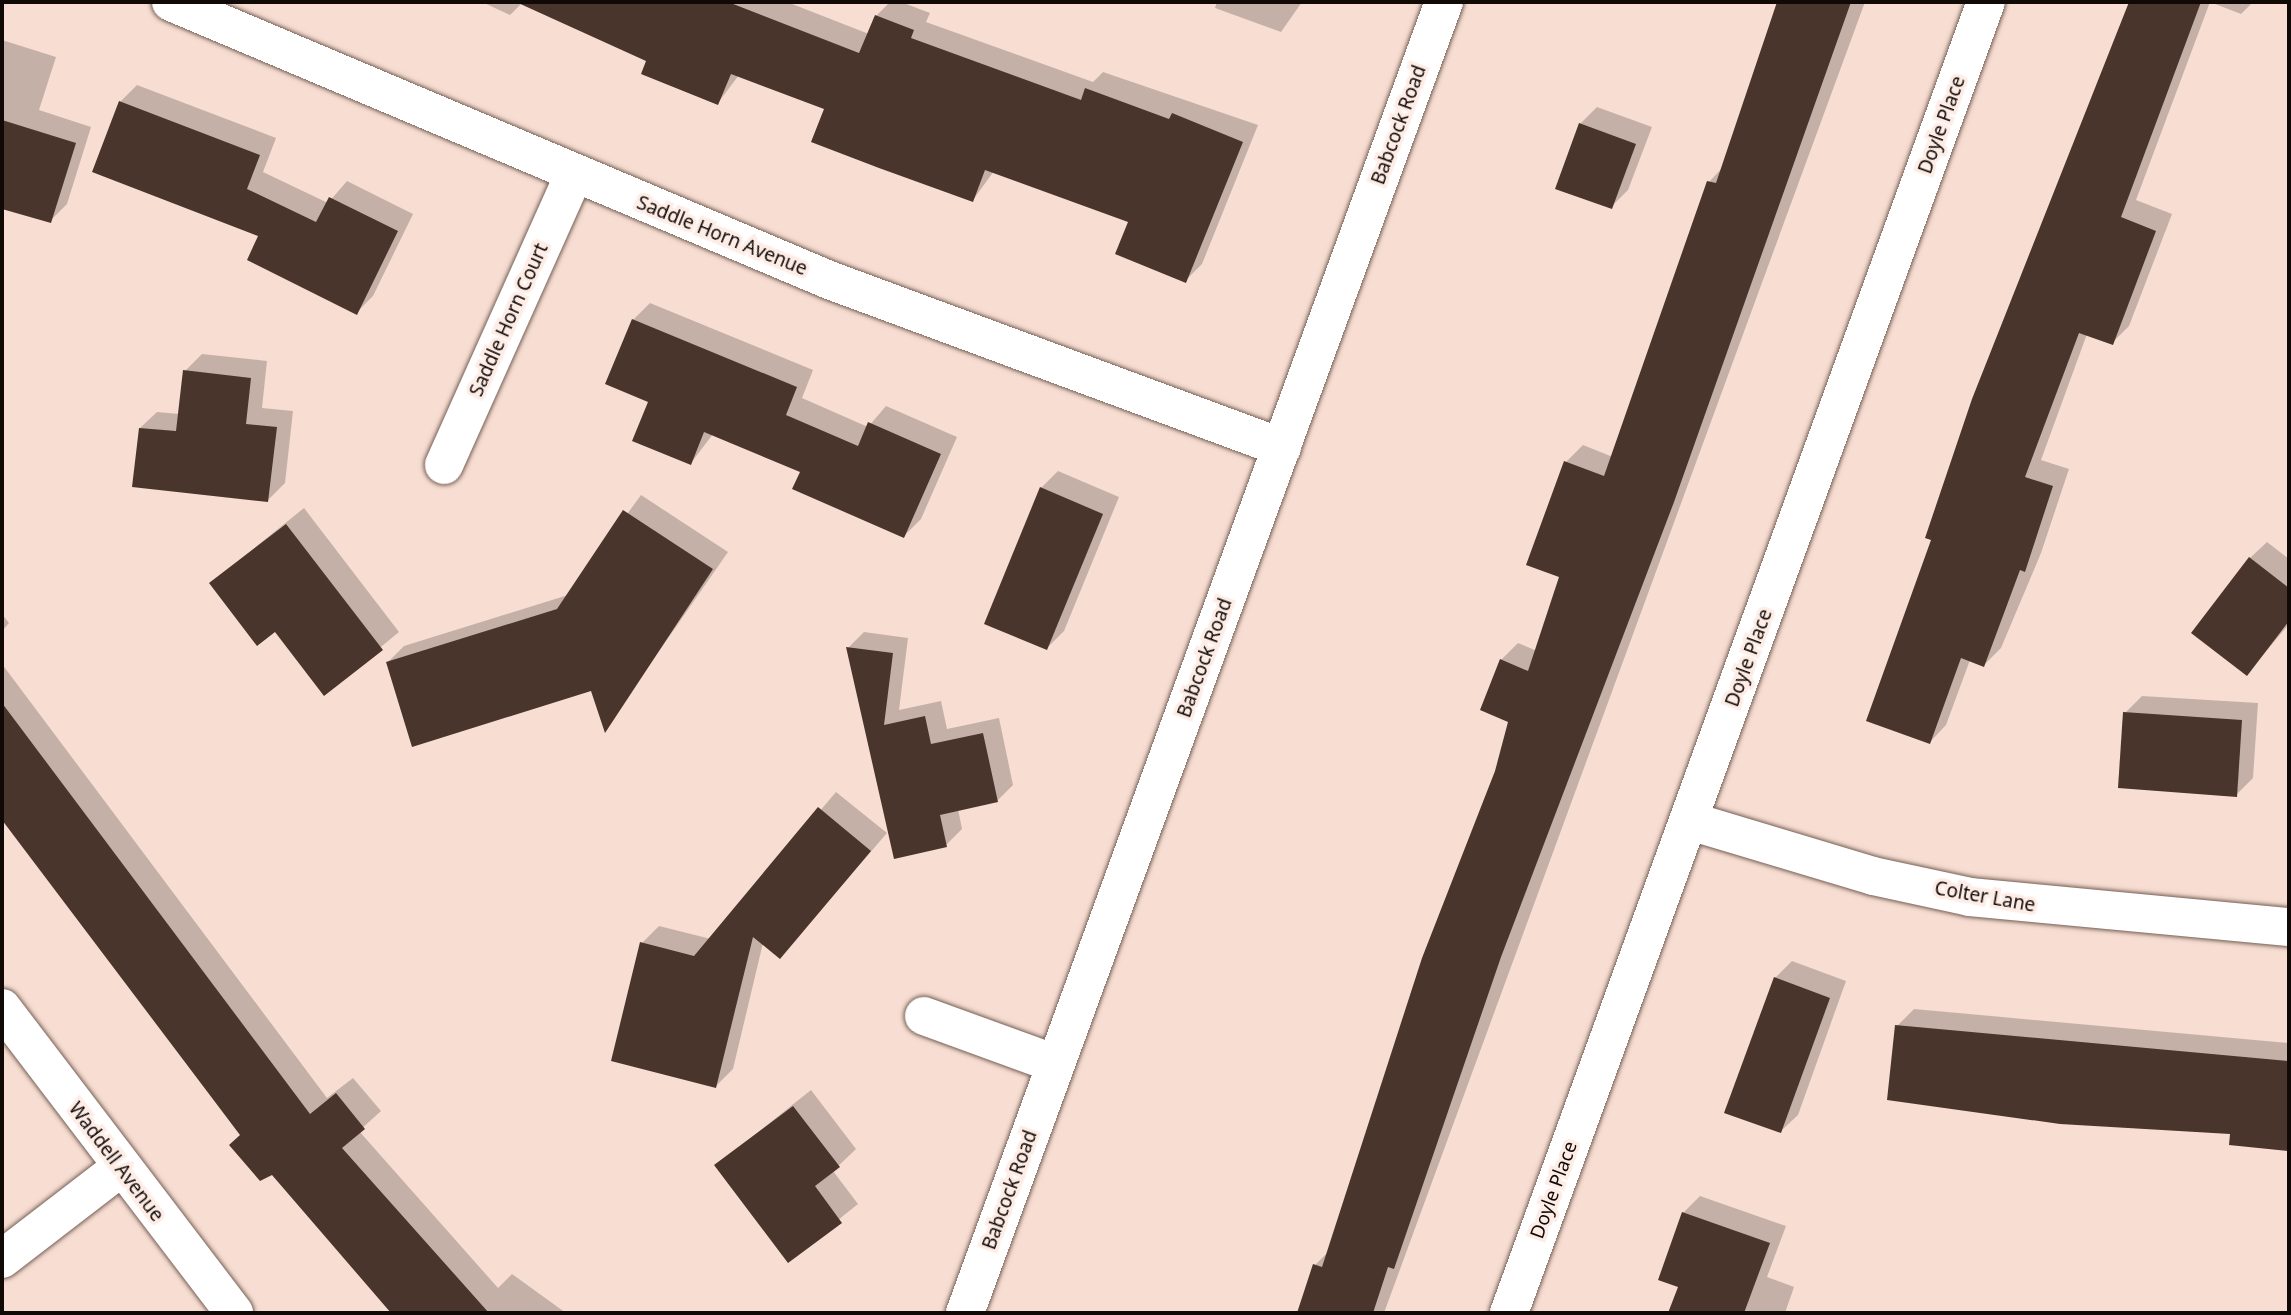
<!DOCTYPE html>
<style>
body{margin:0}
#map{position:relative;width:2291px;height:1315px;overflow:hidden;background:#f7ddd2;font-family:"Noto Sans",sans-serif}
div>[style]{position:absolute}
[style*='--x']{left:calc(var(--x)*1px);top:calc(var(--y)*1px);width:calc(var(--w)*1px);rotate:calc(var(--a)*1deg)}
.shadow>*{inset:0;background:#0003}
.building>*{inset:0;background:#49352c}
.roads{filter:drop-shadow(0 0 2px #755f55) drop-shadow(0 0 2px #755f55)}
.minor>*{height:38px;margin:-19px;padding:0 19px;transform-origin:19px;border-radius:19px;background:#fff}
span{translate:-50% -50%;white-space:nowrap;text-align:center;line-height:1.15;-webkit-text-stroke:7px #fdede6;paint-order:stroke}
.street-label{font-size:19px;color:#110906}
.frame{position:absolute;inset:0;border:4px solid #110906;pointer-events:none}
</style>
<div id="map">
<div class="shadow">
<i style="clip-path:polygon(482px 2px,787px 2px,869px 34px,876px 16px,890px 2px,901px 2px,930px 13px,926px 22px,1093px 82px,1103px 72px,1258px 125px,1202px 264px,1185px 281px,1130px 221px,994px 171px,973px 200px,826px 108px,739px 75px,718px 103px,648px 60px,522px 3px,510px 15px)"></i>
<i style="clip-path:polygon(1217px 2px,1302px 2px,1281px 32px,1215px 8px)"></i>
<i style="clip-path:polygon(1783px 2px,1865px 2px,1384px 1313px,1297px 1313px,1315px 1265px,1330px 1250px,1497px 771px,1510px 721px,1501px 660px,1518px 643px,1537px 651px,1561px 576px,1566px 462px,1583px 445px,1613px 457px,1709px 182px,1724px 166px)"></i>
<i style="clip-path:polygon(2131px 2px,2253px 2px,2241px 14px,2210px 2px,2136px 200px,2172px 214px,2129px 326px,2112px 343px,2087px 334px,2041px 460px,2069px 469px,2041px 553px,2001px 648px,1984px 665px,1970px 660px,1946px 725px,1930px 742px,2045px 233px)"></i>
<i style="clip-path:polygon(2px 40px,56px 57px,39px 110px,91px 127px,67px 204px,50px 221px,2px 207px)"></i>
<i style="clip-path:polygon(137px 85px,276px 138px,263px 172px,328px 203px,347px 181px,413px 214px,373px 296px,356px 313px,261px 235px,120px 102px)"></i>
<i style="clip-path:polygon(1597px 107px,1652px 127px,1628px 190px,1611px 207px,1580px 124px)"></i>
<i style="clip-path:polygon(650px 303px,813px 370px,802px 398px,868px 427px,886px 406px,957px 437px,921px 519px,904px 536px,802px 471px,713px 434px,691px 463px,650px 401px,633px 320px)"></i>
<i style="clip-path:polygon(202px 354px,267px 361px,262px 408px,293px 411px,285px 483px,268px 500px,140px 428px,157px 412px,180px 414px,185px 371px)"></i>
<i style="clip-path:polygon(1058px 471px,1119px 497px,1064px 631px,1047px 648px,1041px 488px)"></i>
<i style="clip-path:polygon(641px 495px,728px 552px,605px 729px,592px 689px,388px 662px,404px 646px,568px 595px)"></i>
<i style="clip-path:polygon(304px 508px,399px 632px,325px 693px,275px 630px,211px 583px)"></i>
<i style="clip-path:polygon(2267px 542px,2289px 559px,2289px 624px,2247px 674px,2250px 558px)"></i>
<i style="clip-path:polygon(2px 614px,9px 623px,2px 631px)"></i>
<i style="clip-path:polygon(864px 632px,908px 638px,899px 710px,941px 701px,947px 729px,999px 718px,1013px 785px,997px 801px,958px 809px,962px 829px,946px 845px,895px 857px,848px 648px)"></i>
<i style="clip-path:polygon(2px 664px,327px 1098px,353px 1078px,381px 1111px,359px 1131px,498px 1288px,512px 1274px,566px 1313px,394px 1313px,242px 1135px,2px 813px)"></i>
<i style="clip-path:polygon(2142px 696px,2258px 703px,2253px 778px,2236px 795px,2125px 713px)"></i>
<i style="clip-path:polygon(836px 792px,887px 833px,780px 957px,763px 943px,733px 1069px,716px 1086px,642px 943px,659px 926px,711px 939px)"></i>
<i style="clip-path:polygon(1792px 961px,1846px 981px,1798px 1115px,1781px 1131px,1775px 978px)"></i>
<i style="clip-path:polygon(1914px 1009px,2289px 1043px,2289px 1149px,2231px 1144px,2232px 1133px,1897px 1026px)"></i>
<i style="clip-path:polygon(811px 1090px,856px 1149px,833px 1171px,858px 1204px,788px 1260px,717px 1165px)"></i>
<i style="clip-path:polygon(1700px 1196px,1786px 1226px,1767px 1277px,1794px 1287px,1785px 1313px,1670px 1313px,1680px 1286px,1683px 1213px)"></i>
</div>
<div class="building">
<i style="clip-path:polygon(516px 2px,728px 2px,859px 53px,875px 15px,914px 30px,911px 38px,1081px 100px,1085px 88px,1169px 119px,1172px 113px,1243px 142px,1186px 283px,1115px 254px,1128px 222px,985px 170px,973px 202px,879px 168px,811px 142px,824px 109px,731px 74px,718px 105px,641px 74px,646px 61px)"></i>
<i style="clip-path:polygon(1777px 2px,1851px 2px,1674px 502px,1501px 957px,1394px 1269px,1388px 1267px,1373px 1313px,1297px 1313px,1313px 1264px,1322px 1267px,1422px 958px,1495px 771px,1508px 722px,1480px 710px,1500px 659px,1528px 671px,1559px 577px,1526px 565px,1564px 461px,1604px 476px,1707px 181px,1716px 183px)"></i>
<i style="clip-path:polygon(2129px 2px,2201px 2px,2121px 217px,2156px 231px,2113px 345px,2079px 333px,2025px 477px,2053px 486px,2025px 572px,2020px 570px,1984px 667px,1961px 658px,1930px 744px,1866px 721px,1931px 540px,1925px 538px,1972px 399px)"></i>
<i style="clip-path:polygon(119px 101px,260px 155px,247px 189px,316px 222px,329px 197px,398px 231px,357px 315px,247px 260px,258px 236px,92px 172px)"></i>
<i style="clip-path:polygon(2px 120px,76px 143px,51px 223px,2px 209px)"></i>
<i style="clip-path:polygon(1579px 123px,1636px 144px,1612px 209px,1555px 189px)"></i>
<i style="clip-path:polygon(632px 319px,797px 387px,786px 415px,858px 446px,868px 422px,941px 454px,904px 538px,792px 489px,800px 472px,704px 432px,691px 465px,632px 441px,648px 402px,605px 384px)"></i>
<i style="clip-path:polygon(183px 370px,251px 378px,246px 424px,277px 427px,268px 502px,132px 487px,139px 428px,176px 431px)"></i>
<i style="clip-path:polygon(1040px 487px,1103px 514px,1047px 650px,984px 624px)"></i>
<i style="clip-path:polygon(623px 510px,713px 569px,605px 733px,591px 691px,412px 747px,386px 662px,557px 609px)"></i>
<i style="clip-path:polygon(286px 524px,383px 650px,324px 696px,275px 632px,257px 646px,209px 583px)"></i>
<i style="clip-path:polygon(2249px 557px,2289px 588px,2289px 621px,2247px 676px,2191px 633px)"></i>
<i style="clip-path:polygon(846px 647px,893px 653px,884px 725px,925px 716px,931px 744px,983px 733px,998px 802px,940px 815px,947px 847px,894px 859px)"></i>
<i style="clip-path:polygon(2px 703px,310px 1114px,336px 1093px,365px 1129px,342px 1148px,489px 1313px,391px 1313px,272px 1175px,260px 1181px,229px 1145px,240px 1135px,2px 820px)"></i>
<i style="clip-path:polygon(2123px 712px,2242px 720px,2237px 797px,2118px 788px)"></i>
<i style="clip-path:polygon(818px 807px,871px 851px,780px 959px,753px 937px,716px 1088px,611px 1061px,640px 942px,694px 956px)"></i>
<i style="clip-path:polygon(1774px 977px,1830px 998px,1781px 1133px,1724px 1113px)"></i>
<i style="clip-path:polygon(1895px 1025px,2289px 1061px,2289px 1151px,2229px 1145px,2230px 1134px,2060px 1124px,1887px 1100px)"></i>
<i style="clip-path:polygon(793px 1106px,840px 1167px,815px 1186px,842px 1223px,788px 1263px,714px 1165px)"></i>
<i style="clip-path:polygon(1682px 1212px,1770px 1243px,1744px 1313px,1668px 1313px,1678px 1287px,1658px 1280px)"></i>
</div>
<div class="roads">
<div class="minor">
<i style="--x:171;--y:2;--w:714;--a:22.9"></i>
<i style="--x:829;--y:280;--w:483;--a:20.3"></i>
<i style="--x:444;--y:465;--w:319;--a:-65.9"></i>
<i style="--x:1690;--y:821;--w:191;--a:16.7"></i>
<i style="--x:1873;--y:876;--w:99;--a:12.2"></i>
<i style="--x:1970;--y:897;--w:320;--a:5.4"></i>
<i style="--x:2;--y:1008;--w:383;--a:52.7"></i>
<i style="--x:924;--y:1016;--w:140;--a:20"></i>
<i style="--x:2;--y:1259;--w:148;--a:-37.6"></i>
<i style="--x:965;--y:1313;--w:1396;--a:-69.93"></i>
<i style="--x:1509;--y:1313;--w:1395;--a:-70.01"></i>
</div>
</div>
<div class="street-label">
<span style="left:1399px;top:125px;rotate:-70deg">Babcock Road</span>
<span style="left:1942px;top:125px;rotate:-70deg">Doyle Place</span>
<span style="left:722px;top:236px;rotate:22deg">Saddle Horn Avenue</span>
<span style="left:509px;top:320px;rotate:-66deg">Saddle Horn Court</span>
<span style="left:1205px;top:658px;rotate:-70deg">Babcock Road</span>
<span style="left:1749px;top:658px;rotate:-70deg">Doyle Place</span>
<span style="left:1985px;top:897px;rotate:10deg">Colter Lane</span>
<span style="left:116px;top:1162px;rotate:53deg">Waddell Avenue</span>
<span style="left:1010px;top:1190px;rotate:-70deg">Babcock Road</span>
<span style="left:1554px;top:1190px;rotate:-70deg">Doyle Place</span>
</div>
<div class="frame"></div>
</div>
